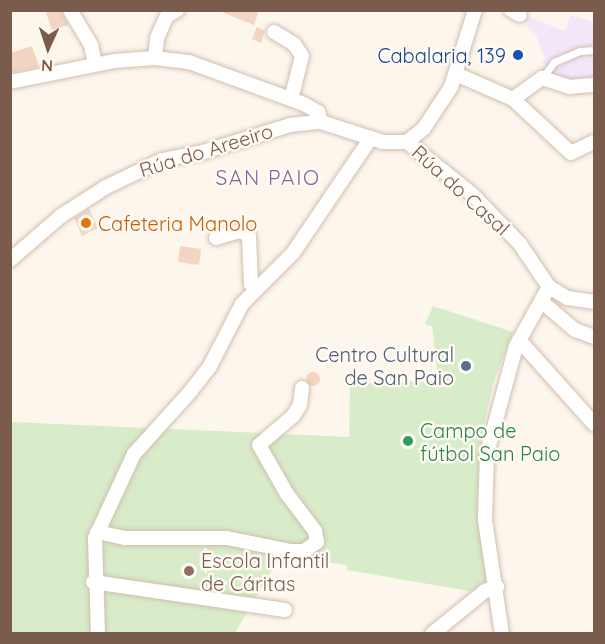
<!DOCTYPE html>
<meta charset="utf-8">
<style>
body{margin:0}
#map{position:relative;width:605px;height:644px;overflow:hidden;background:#fdf6ec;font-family:Quicksand,sans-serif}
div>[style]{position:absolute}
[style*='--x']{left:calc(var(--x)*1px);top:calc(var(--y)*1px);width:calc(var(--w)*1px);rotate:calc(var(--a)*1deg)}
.education>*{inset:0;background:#f3e8fa}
.green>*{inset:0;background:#d8ecc9}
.building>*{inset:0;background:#f3d5c3}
.round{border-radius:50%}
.roads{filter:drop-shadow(0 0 2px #d1beb0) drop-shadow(0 0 2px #d1beb0)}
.service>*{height:7px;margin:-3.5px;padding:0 3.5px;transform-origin:3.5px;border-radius:3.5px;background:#fff}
.minor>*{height:14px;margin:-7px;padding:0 7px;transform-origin:7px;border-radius:7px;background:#fff}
.dots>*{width:16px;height:16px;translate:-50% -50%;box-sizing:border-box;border:3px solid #fffaf3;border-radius:50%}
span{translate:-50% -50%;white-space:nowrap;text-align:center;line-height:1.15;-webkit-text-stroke:5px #fffaf3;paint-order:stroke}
.transit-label{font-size:20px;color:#164399}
.right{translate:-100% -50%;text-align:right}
.street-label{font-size:20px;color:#7a5c4d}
.food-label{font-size:20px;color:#c56008}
.left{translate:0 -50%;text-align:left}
.service-label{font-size:20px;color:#4e5e75}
.leisure-label{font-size:20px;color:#27864d}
.education-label{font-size:20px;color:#785e54}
.neighbourhood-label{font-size:21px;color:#846695;letter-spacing:1.5px}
.frame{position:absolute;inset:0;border:12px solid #7a5c4d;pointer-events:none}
.north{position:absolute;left:18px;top:18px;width:60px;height:60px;-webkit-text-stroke:4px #fffaf3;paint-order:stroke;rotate:183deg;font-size:16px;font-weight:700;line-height:24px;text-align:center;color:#7a5c4d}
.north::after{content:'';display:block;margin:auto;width:21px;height:27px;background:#7a5c4d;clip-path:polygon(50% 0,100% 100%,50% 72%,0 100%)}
</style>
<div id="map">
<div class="education">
<i style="clip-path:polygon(570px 15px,594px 22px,594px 79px,569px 83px,558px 80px,542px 62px,545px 59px,536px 35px,523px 21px,527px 16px,565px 31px)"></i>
</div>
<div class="green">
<i style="clip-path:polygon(433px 306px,513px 332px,494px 381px,482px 433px,477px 500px,487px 579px,475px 592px,347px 570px,347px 565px,280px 556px,235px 633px,11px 634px,11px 422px,349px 437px,350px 384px,438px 380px,432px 326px,425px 324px)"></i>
</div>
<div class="building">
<i style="clip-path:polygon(45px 10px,61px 10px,68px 25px,52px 30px)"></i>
<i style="clip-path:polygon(217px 10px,259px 10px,254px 25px)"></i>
<i style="clip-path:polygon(257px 27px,265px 31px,261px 43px,252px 39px)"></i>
<i style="clip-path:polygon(32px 46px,39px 67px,10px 73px,10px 53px)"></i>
<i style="clip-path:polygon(89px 209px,98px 228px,82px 236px,74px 218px)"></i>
<i style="clip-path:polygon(180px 246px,201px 249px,199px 265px,178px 262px)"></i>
<i class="round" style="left:306px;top:372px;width:14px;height:14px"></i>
</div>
<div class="roads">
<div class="service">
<i style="--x:542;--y:78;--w:20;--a:-53"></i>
<i style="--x:554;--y:62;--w:28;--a:-23"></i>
<i style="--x:580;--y:51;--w:14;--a:-4"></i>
</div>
<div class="minor">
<i style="--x:70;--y:10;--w:41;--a:59"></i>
<i style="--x:91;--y:45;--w:19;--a:78"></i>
<i style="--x:511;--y:10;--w:10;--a:29"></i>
<i style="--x:274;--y:32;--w:23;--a:31"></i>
<i style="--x:294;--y:44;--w:14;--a:56"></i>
<i style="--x:302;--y:56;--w:44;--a:104.3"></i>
<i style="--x:155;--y:58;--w:20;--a:-84"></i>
<i style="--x:157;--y:38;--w:24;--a:-66"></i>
<i style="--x:167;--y:16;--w:12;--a:-31"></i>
<i style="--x:456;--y:74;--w:62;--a:23.7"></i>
<i style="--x:513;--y:99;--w:79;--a:43"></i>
<i style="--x:571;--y:153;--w:25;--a:-26"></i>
<i style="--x:10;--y:82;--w:106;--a:-11.4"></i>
<i style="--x:114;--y:61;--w:41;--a:-4.2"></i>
<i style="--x:155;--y:58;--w:34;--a:7"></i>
<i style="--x:189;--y:62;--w:122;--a:20.1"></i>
<i style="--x:304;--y:104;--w:16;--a:30"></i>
<i style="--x:318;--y:112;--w:10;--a:73"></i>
<i style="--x:513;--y:99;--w:36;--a:-36"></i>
<i style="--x:542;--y:78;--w:28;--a:18"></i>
<i style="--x:569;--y:87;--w:25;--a:-5"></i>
<i style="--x:407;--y:142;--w:85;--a:38.8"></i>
<i style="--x:473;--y:195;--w:68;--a:46.2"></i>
<i style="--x:520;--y:244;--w:52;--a:56"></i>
<i style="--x:549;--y:287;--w:21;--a:31"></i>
<i style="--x:567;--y:298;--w:27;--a:8"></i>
<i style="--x:216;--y:238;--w:26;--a:-16"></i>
<i style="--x:241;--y:231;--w:9;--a:32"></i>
<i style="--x:249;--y:236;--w:48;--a:87.6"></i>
<i style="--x:251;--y:284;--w:6;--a:39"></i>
<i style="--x:10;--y:260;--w:67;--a:-40.8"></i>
<i style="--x:61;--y:216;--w:54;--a:-32.8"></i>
<i style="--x:106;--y:187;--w:62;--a:-25.7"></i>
<i style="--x:162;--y:160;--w:42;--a:-11"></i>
<i style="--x:203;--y:152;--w:91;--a:-17.2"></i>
<i style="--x:290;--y:125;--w:31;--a:-6"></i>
<i style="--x:321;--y:122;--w:65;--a:17.9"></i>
<i style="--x:383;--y:142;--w:24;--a:0"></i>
<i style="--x:407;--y:142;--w:22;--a:-39"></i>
<i style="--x:424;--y:128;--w:49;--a:-56.6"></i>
<i style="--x:451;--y:87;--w:81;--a:-72.7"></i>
<i style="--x:541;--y:301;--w:45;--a:40.5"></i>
<i style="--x:575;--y:330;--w:20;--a:20"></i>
<i style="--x:519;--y:340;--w:113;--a:48.2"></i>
<i style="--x:97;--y:532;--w:29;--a:12"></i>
<i style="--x:125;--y:538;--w:102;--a:0"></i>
<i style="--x:227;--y:538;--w:64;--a:11.7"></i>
<i style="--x:290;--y:551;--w:14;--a:0"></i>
<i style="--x:304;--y:551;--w:16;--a:-35"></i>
<i style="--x:317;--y:542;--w:11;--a:-100"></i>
<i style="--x:315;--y:531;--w:46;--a:-127.1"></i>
<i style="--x:287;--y:494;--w:56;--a:-119.7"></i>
<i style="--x:259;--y:445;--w:45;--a:-40.5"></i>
<i style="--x:293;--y:416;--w:13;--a:-58"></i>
<i style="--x:300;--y:405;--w:17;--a:-83"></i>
<i style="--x:93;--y:582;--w:194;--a:8.3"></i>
<i style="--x:98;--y:634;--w:96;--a:-91.8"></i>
<i style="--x:95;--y:538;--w:93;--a:-65.1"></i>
<i style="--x:134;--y:454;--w:84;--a:-47.9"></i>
<i style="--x:190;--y:392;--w:33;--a:-52"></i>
<i style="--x:210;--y:366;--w:70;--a:-62.7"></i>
<i style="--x:242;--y:304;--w:72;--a:-45"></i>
<i style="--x:293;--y:253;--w:139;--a:-55.9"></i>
<i style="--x:432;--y:634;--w:68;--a:-39.1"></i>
<i style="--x:485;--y:591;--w:13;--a:-18"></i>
<i style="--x:502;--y:634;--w:115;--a:-98.5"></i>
<i style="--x:485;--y:520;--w:67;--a:-88.3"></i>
<i style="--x:487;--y:453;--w:111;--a:-74.8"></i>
<i style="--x:516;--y:346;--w:68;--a:-60.8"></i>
</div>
</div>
<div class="dots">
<i style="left:518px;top:55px;background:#1a4fb4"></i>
<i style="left:86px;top:223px;background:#e8710a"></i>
<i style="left:466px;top:366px;background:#5c6f8a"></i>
<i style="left:408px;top:441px;background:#2e9e5b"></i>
<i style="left:189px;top:571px;background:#8d6e63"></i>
</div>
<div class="transit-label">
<span class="right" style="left:506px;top:55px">Cabalaria, 139</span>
</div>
<div class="street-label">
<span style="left:206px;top:150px;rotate:-17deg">Rúa do Areeiro</span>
<span style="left:461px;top:190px;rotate:42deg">Rúa do Casal</span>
</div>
<div class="food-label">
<span class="left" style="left:98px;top:223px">Cafeteria Manolo</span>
</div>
<div class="service-label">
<span class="right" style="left:454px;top:366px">Centro Cultural<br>de San Paio</span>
</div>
<div class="leisure-label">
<span class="left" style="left:420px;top:442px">Campo de<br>fútbol San Paio</span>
</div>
<div class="education-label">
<span class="left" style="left:201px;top:572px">Escola Infantil<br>de Cáritas</span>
</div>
<div class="neighbourhood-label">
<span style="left:268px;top:177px">SAN PAIO</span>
</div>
<div class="frame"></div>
<div class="north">N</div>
</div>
